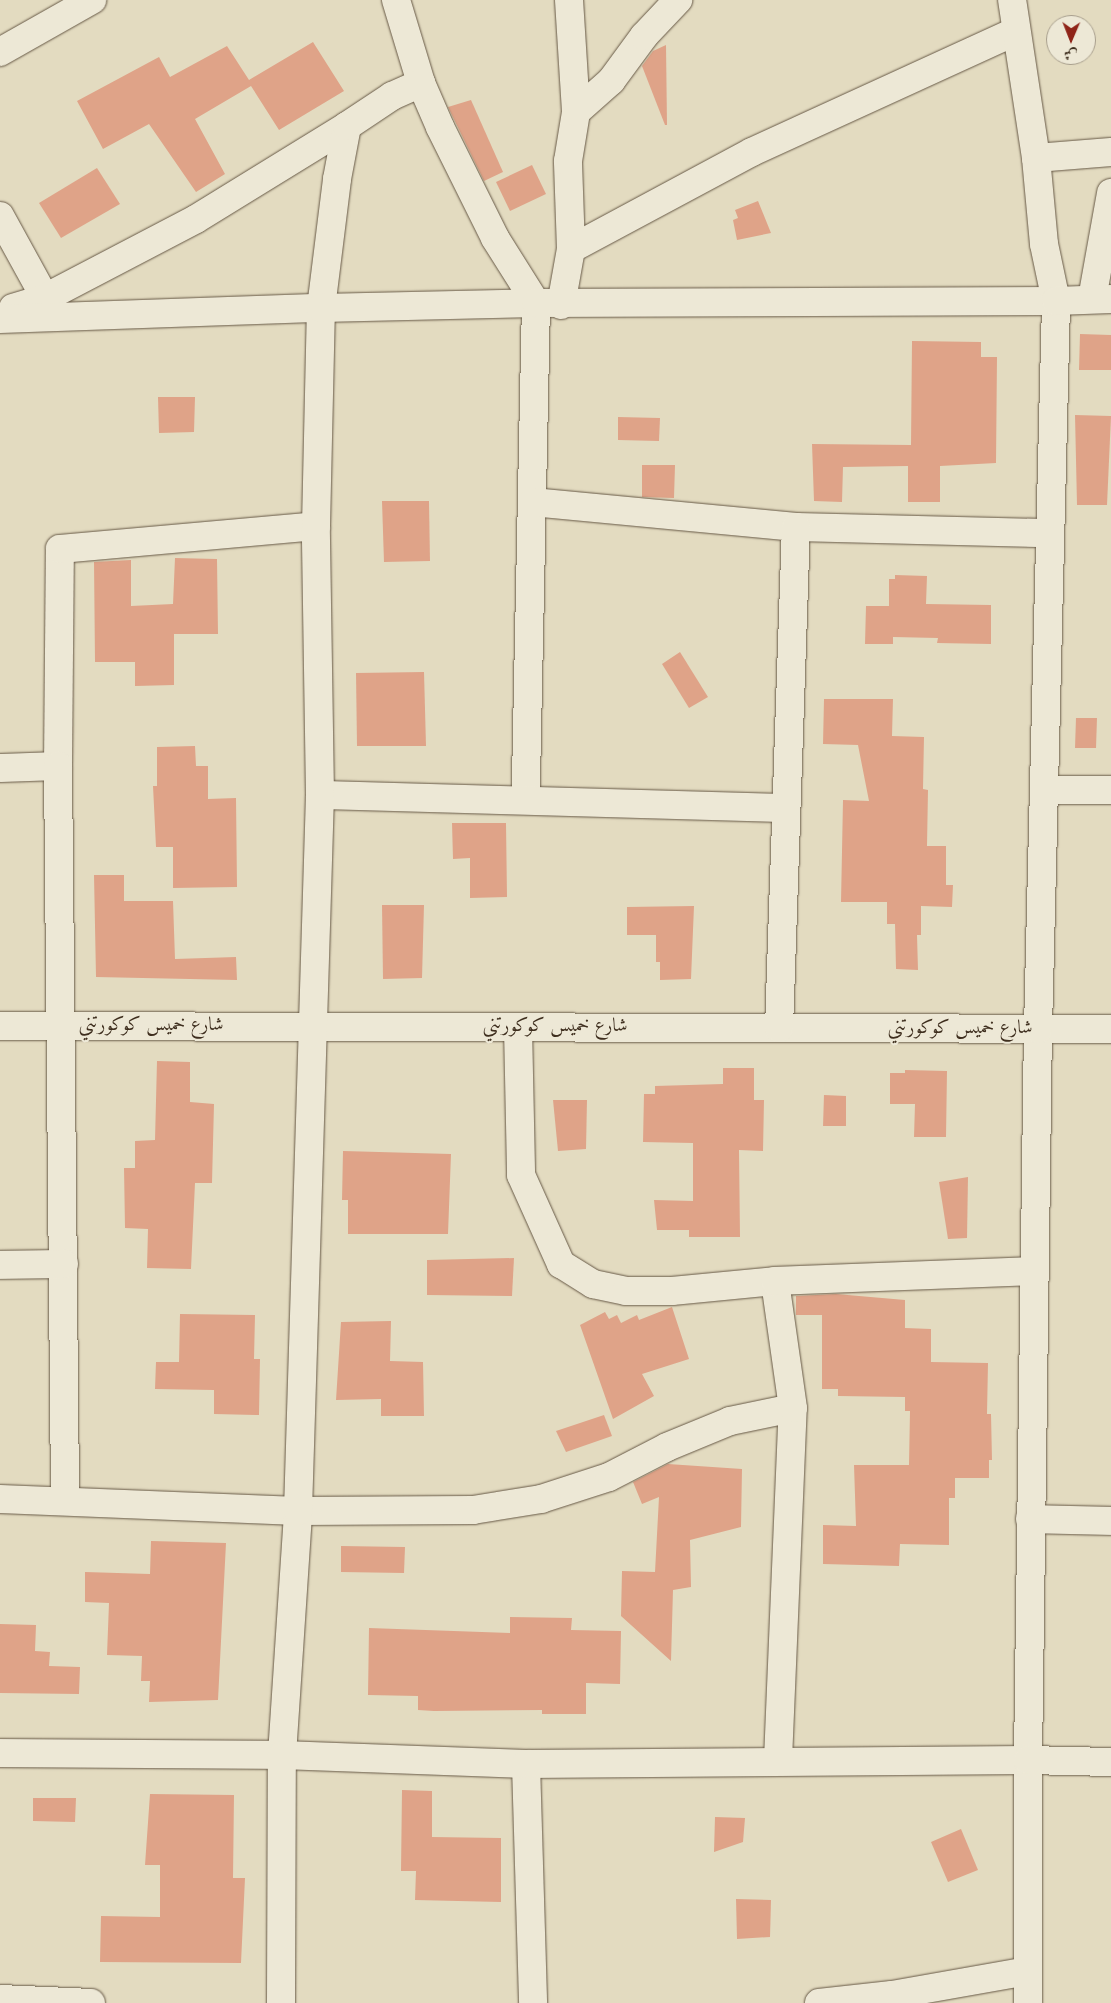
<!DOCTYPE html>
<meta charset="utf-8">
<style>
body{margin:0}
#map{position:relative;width:1111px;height:2003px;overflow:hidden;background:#e3dbc0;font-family:"Old Standard TT",Amiri,serif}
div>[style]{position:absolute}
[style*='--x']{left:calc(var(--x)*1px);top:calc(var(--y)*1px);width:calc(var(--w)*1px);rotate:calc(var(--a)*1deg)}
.building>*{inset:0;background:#dfa388}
.roads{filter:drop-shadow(0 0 1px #675946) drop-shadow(0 0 1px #675946)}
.minor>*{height:28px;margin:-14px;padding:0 14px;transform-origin:14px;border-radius:14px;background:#ede8d6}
span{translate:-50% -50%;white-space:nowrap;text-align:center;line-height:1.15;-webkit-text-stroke:4px #ede8d6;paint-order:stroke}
.street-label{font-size:19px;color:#3e2e1e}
.north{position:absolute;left:1046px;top:15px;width:50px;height:50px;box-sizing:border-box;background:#ede8d6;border:1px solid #a79e8c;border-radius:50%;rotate:181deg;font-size:14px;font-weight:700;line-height:20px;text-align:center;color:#3e2e1e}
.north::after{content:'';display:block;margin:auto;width:18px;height:22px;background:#8f2418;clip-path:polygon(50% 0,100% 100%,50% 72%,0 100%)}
</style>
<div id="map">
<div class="building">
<i style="clip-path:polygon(313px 42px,344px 91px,279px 130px,251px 86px,195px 119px,225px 174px,196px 192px,149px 124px,103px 149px,77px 101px,159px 57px,170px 77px,227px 46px,249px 80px)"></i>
<i style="clip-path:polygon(666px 45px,667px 125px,665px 125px,642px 66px,653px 51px)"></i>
<i style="clip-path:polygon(471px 100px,503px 172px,484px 181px,448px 107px)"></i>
<i style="clip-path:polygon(532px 165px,546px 194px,510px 211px,496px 182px)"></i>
<i style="clip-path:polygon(97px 168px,120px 204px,61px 238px,39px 203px)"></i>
<i style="clip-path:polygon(758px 201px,771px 233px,737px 240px,733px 220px,738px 218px,735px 210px)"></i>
<i style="clip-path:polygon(1080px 334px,1111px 335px,1111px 370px,1079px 370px)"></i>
<i style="clip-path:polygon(912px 341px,981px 342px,981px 357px,997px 357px,996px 463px,940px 466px,940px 502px,908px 502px,908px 466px,843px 467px,842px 502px,814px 501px,812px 444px,911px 445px)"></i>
<i style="clip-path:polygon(158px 397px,195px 397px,194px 432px,159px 433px)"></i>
<i style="clip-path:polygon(1075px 415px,1111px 416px,1107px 505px,1077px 505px)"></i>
<i style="clip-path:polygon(618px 417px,660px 418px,659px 441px,618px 440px)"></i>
<i style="clip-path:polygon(642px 465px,675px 465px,674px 498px,642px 497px)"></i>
<i style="clip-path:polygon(382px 501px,429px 501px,430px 561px,384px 562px)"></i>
<i style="clip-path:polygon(175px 558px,217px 559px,218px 634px,174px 634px,174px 685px,135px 686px,135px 662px,95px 662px,94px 562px,131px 560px,131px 606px,173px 604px)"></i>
<i style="clip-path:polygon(895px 575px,927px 576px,926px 604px,991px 605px,991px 644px,937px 643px,938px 638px,893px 637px,893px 644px,865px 644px,866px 606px,889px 606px,889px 579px,895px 579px)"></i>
<i style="clip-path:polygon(680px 652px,708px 697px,689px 708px,662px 664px)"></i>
<i style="clip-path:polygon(424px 672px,426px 746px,357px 746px,356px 673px)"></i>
<i style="clip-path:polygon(824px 699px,893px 699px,892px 736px,924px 737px,923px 789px,928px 790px,927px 846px,946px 846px,946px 885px,953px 885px,952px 907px,921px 906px,921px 935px,917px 935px,918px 970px,896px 969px,895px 924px,887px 924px,887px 902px,841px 902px,843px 800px,869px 801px,858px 745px,823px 744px)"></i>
<i style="clip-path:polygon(1076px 718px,1097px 718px,1096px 748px,1075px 748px)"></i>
<i style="clip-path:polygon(195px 746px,196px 766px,208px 766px,208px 799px,236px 798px,237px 887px,173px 888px,173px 847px,156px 847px,153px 786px,157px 786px,157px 747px)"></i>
<i style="clip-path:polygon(452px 823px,506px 823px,507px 897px,470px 898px,470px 858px,453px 859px)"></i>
<i style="clip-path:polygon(94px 875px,124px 875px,124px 901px,173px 901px,175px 959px,236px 957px,237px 980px,96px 977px)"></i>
<i style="clip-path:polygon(382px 905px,424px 905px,422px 978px,383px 979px)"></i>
<i style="clip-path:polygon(694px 906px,691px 979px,660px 980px,660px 962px,656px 962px,656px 935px,627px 935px,627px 907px)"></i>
<i style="clip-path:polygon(157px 1061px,190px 1062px,190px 1102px,214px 1104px,212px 1183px,195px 1183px,191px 1269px,147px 1268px,148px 1229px,125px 1228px,124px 1168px,135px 1168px,135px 1141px,155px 1140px)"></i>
<i style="clip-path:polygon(723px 1068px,754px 1068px,754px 1100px,764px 1100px,763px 1151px,739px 1150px,740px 1237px,689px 1237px,689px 1230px,657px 1230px,654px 1200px,693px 1201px,693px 1143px,643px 1142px,644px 1094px,655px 1094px,655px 1086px,723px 1084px)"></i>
<i style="clip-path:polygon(905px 1070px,947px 1071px,946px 1137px,914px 1137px,915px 1104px,890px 1104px,890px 1073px,905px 1073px)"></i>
<i style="clip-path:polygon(824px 1095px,846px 1096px,846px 1126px,823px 1126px)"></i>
<i style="clip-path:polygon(553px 1100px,587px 1100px,586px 1149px,558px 1151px)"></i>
<i style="clip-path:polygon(343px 1151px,451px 1154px,448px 1234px,348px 1234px,348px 1200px,342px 1200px)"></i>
<i style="clip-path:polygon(968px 1177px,967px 1238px,948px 1239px,939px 1182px)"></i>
<i style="clip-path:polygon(514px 1258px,512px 1296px,427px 1295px,427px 1260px)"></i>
<i style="clip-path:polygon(836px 1294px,905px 1300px,905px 1328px,931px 1329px,931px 1362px,988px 1363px,987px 1414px,991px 1414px,992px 1460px,989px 1460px,989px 1478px,955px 1478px,955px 1498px,949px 1498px,949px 1545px,900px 1544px,899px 1566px,823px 1564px,823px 1525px,856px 1526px,854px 1465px,909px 1465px,910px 1411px,905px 1411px,905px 1397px,838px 1396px,838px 1389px,822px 1389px,822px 1315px,796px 1315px,796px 1296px)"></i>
<i style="clip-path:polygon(672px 1307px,689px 1359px,642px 1374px,654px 1396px,613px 1419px,580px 1325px,605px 1312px,609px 1319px,617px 1315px,621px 1323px,637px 1315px,639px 1320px)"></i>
<i style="clip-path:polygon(180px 1314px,255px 1315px,254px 1359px,260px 1359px,259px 1415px,214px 1414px,214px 1390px,155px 1389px,156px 1362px,179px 1362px)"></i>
<i style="clip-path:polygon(391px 1321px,390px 1361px,423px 1362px,424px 1416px,381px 1416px,381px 1399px,336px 1400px,341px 1322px)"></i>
<i style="clip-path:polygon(604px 1415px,612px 1436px,566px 1452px,556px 1431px)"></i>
<i style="clip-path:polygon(668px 1464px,742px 1469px,741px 1527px,690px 1540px,691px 1587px,673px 1590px,671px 1661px,621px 1616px,622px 1571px,655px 1572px,659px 1497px,642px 1504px,633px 1482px)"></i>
<i style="clip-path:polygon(151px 1541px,226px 1543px,218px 1700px,149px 1702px,150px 1681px,141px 1681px,142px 1656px,107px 1655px,109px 1603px,85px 1602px,85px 1572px,150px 1574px)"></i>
<i style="clip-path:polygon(341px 1546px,405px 1547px,404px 1573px,341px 1572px)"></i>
<i style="clip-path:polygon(510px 1617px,572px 1618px,571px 1630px,621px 1631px,620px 1684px,586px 1683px,586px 1714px,542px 1714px,542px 1710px,434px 1711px,418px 1710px,418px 1696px,368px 1695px,369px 1628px,510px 1633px)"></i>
<i style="clip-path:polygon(0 1624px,36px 1625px,35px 1651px,50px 1652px,49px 1666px,80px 1667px,79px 1694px,0 1693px)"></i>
<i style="clip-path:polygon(402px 1790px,432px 1791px,432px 1837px,501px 1838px,501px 1902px,415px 1900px,416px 1871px,401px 1871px)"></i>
<i style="clip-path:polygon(150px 1794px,234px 1795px,233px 1878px,245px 1878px,241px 1963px,100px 1962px,101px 1916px,160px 1917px,160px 1865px,145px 1865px)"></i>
<i style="clip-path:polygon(33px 1798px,76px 1798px,75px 1822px,33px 1821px)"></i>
<i style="clip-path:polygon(715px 1817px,745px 1818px,743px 1842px,714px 1852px)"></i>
<i style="clip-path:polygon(961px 1829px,978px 1870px,948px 1882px,931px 1842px)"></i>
<i style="clip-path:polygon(736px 1899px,771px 1900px,770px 1937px,737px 1939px)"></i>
</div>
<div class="roads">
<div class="minor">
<i style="--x:396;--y:0;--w:87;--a:73.2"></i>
<i style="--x:421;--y:83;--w:48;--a:66.6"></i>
<i style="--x:440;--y:127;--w:124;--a:63.6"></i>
<i style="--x:495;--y:238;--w:77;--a:57.8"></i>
<i style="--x:536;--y:303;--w:497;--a:91.2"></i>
<i style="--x:569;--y:0;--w:112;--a:86.4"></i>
<i style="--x:0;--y:52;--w:106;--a:-29.5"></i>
<i style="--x:1036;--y:158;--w:75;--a:-4.6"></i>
<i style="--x:0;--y:216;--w:94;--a:61.2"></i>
<i style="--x:571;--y:249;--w:88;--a:-92"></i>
<i style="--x:568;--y:161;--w:50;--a:-80.7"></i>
<i style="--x:576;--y:112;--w:47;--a:-41.5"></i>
<i style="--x:611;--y:81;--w:56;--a:-53.7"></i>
<i style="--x:644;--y:36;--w:50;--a:-46.6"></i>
<i style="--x:1092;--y:299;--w:108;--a:-79.8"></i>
<i style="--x:561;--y:305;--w:57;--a:-79.9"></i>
<i style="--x:571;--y:249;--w:205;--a:-28.2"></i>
<i style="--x:752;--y:152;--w:290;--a:-24.6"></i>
<i style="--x:13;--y:308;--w:34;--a:-17"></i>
<i style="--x:45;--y:298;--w:170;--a:-27.6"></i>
<i style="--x:196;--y:219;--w:177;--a:-31.6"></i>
<i style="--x:0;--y:319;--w:321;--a:-2"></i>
<i style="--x:321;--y:308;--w:130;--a:-82.9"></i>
<i style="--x:337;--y:179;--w:54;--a:-79.3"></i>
<i style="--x:347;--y:126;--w:54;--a:-33.7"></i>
<i style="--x:392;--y:96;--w:32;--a:-24"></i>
<i style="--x:532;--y:502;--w:265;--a:5.4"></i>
<i style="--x:796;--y:527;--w:254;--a:1.4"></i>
<i style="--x:58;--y:766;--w:217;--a:-89.5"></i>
<i style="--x:60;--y:549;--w:257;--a:-5.1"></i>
<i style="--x:0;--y:768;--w:58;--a:-2"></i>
<i style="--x:58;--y:766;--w:735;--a:89.45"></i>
<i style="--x:1045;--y:790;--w:66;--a:0"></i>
<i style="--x:320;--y:795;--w:466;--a:1.6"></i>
<i style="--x:0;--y:1026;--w:1111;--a:0.15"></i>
<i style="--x:518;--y:1027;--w:148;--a:88.8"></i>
<i style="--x:521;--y:1175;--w:98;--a:65.8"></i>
<i style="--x:561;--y:1264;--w:38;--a:32"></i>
<i style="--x:593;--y:1284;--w:34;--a:12"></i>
<i style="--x:626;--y:1291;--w:46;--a:0"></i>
<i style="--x:672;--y:1291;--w:103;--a:-5.5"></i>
<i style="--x:779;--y:1028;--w:501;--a:-88.06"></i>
<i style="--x:0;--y:1265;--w:64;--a:-0.9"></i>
<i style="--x:0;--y:1499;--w:298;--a:2.3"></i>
<i style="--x:298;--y:1511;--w:175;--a:-0.3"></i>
<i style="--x:473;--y:1510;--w:69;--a:-9.2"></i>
<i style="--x:541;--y:1499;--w:71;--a:-17.9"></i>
<i style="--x:609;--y:1477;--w:65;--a:-27.3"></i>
<i style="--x:667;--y:1447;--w:68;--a:-22.4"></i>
<i style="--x:730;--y:1421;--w:64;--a:-11.7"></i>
<i style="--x:1030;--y:1519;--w:81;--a:1.4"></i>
<i style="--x:0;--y:1753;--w:282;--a:0.4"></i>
<i style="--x:282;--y:1755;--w:245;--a:-86.2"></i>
<i style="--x:298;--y:1511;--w:716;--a:-88.24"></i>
<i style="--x:320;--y:795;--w:269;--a:-90.9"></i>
<i style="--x:316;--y:526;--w:218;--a:-88.7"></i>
<i style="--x:321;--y:308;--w:215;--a:-1.3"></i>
<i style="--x:536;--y:303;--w:520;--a:-0.22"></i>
<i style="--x:1056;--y:301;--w:58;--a:-101.9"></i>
<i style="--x:1044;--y:244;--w:86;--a:-95.3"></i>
<i style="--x:1036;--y:158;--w:160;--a:-98.6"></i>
<i style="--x:778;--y:1760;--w:352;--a:-87.6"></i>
<i style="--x:793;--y:1408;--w:128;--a:-98.1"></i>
<i style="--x:775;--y:1281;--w:259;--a:-2.2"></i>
<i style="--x:526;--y:1764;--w:239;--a:88.3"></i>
<i style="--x:0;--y:1999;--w:91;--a:2.5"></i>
<i style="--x:281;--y:2003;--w:248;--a:-89.8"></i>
<i style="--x:282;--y:1755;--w:244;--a:2.1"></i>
<i style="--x:526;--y:1764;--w:502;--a:-0.46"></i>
<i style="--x:1028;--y:1760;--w:731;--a:-89.22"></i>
<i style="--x:1038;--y:1029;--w:728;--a:-88.58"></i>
<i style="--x:1056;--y:301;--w:55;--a:-2.1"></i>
<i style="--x:819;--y:2003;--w:73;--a:-6.3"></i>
<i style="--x:892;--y:1995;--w:138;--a:-10"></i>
<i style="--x:1028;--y:2003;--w:243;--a:-90"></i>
<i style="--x:1028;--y:1760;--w:83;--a:1.4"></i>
</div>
</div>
<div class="street-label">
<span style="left:151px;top:1026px">شارع خميس كوكورتني</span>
<span style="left:555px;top:1027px">شارع خميس كوكورتني</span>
<span style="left:960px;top:1029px">شارع خميس كوكورتني</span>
</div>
<div class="north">ش</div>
</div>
